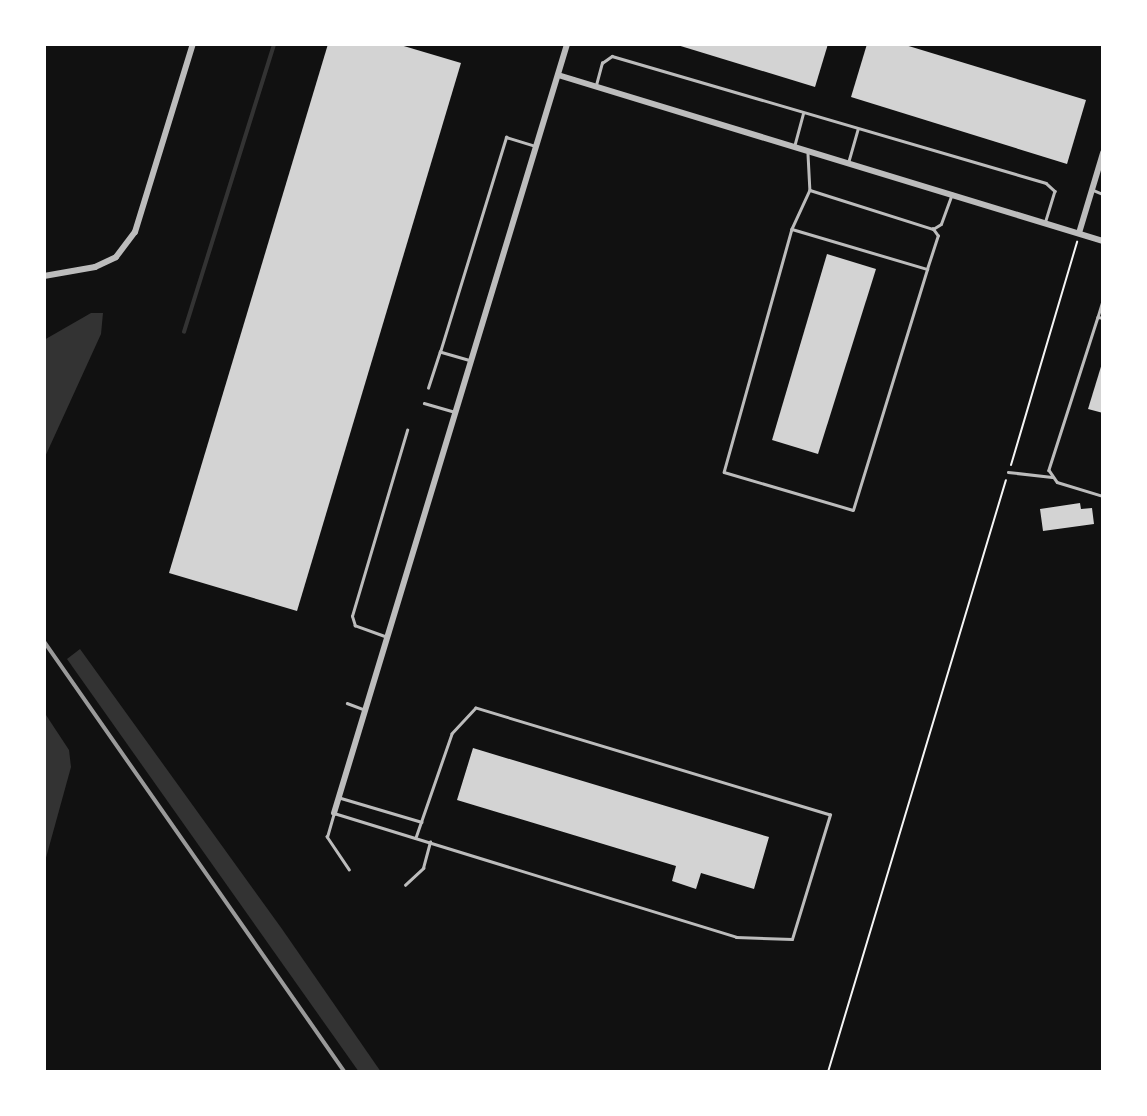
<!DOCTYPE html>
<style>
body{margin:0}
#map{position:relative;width:1147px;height:1116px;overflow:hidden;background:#111;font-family:Raleway,sans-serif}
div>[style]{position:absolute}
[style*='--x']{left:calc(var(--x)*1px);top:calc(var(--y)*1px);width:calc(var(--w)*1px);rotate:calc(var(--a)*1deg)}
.water>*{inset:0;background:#333}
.stream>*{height:3.5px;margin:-1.75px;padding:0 1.75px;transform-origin:1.75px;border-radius:1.75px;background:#333}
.building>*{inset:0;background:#d3d3d3}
.path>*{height:2px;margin:-1px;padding:0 1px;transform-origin:1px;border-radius:1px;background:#f5f5f5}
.service>*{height:2.5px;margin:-1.25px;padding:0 1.25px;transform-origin:1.25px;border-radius:1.25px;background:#bcbcbc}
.minor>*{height:6px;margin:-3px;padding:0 3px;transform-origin:3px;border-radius:3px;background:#bcbcbc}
.rail>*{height:3.5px;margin:-1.75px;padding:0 1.75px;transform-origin:1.75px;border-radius:1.75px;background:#9a9a9a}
span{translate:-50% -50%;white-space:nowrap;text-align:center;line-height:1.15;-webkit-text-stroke:7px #fff;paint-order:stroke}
.frame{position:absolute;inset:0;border:46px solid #fff;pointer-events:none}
</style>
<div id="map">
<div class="water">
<i style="clip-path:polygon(91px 313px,103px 313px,101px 334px,44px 459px,44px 340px)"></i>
<i style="clip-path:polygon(80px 649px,282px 929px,381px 1072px,359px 1072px,67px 659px)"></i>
<i style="clip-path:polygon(44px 712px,69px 750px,71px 767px,44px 865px)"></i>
</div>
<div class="stream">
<i style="--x:184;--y:332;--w:302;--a:-72.6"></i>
</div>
<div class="building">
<i style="clip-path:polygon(328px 44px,397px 44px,461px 63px,297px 611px,169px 573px)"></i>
<i style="clip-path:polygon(674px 44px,828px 44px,815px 87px)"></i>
<i style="clip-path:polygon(867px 44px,902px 44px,1086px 100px,1067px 164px,851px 97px)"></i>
<i style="clip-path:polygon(827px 254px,876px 269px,818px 454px,772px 440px)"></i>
<i style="clip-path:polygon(1103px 360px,1103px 413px,1088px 409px)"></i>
<i style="clip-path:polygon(1080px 503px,1081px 509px,1092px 508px,1094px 524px,1043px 531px,1040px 509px)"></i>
<i style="clip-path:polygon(473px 748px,769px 837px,754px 889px,701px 873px,696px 889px,672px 881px,676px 866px,457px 800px)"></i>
</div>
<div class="path">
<i style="--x:1011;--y:465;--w:233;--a:-73.5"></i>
<i style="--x:828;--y:1072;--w:618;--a:-73.27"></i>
</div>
<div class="service">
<i style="--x:596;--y:85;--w:23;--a:-75"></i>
<i style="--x:602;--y:63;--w:12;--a:-35"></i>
<i style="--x:612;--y:56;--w:452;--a:16.3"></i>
<i style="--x:1046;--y:183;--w:12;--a:42"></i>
<i style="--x:1055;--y:191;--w:34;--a:107"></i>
<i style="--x:794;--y:147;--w:35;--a:-75"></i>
<i style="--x:808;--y:154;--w:36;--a:87"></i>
<i style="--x:810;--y:190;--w:129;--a:17.6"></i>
<i style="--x:933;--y:229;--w:9;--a:-32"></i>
<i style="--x:941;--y:224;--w:32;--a:-70"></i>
<i style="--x:848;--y:163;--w:35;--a:-74"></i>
<i style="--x:810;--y:190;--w:43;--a:114.8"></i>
<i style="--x:792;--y:229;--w:141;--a:16.5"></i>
<i style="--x:927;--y:269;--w:35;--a:-72"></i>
<i style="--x:938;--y:236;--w:9;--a:-126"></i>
<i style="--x:1093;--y:190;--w:11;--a:22"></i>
<i style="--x:792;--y:229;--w:252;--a:105.6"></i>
<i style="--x:724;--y:472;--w:134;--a:16.4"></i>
<i style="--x:853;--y:510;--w:252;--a:-72.9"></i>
<i style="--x:1103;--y:301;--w:17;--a:107"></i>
<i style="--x:1098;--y:317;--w:5;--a:11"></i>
<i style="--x:1098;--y:317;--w:161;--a:107.8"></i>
<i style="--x:1049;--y:470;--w:14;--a:56"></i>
<i style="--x:1057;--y:482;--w:48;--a:16.9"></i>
<i style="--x:471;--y:361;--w:32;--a:-164"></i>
<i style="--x:440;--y:352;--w:225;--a:-72.9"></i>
<i style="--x:506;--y:137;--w:30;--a:17"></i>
<i style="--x:428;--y:388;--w:38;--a:-72"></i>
<i style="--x:424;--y:403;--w:32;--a:16"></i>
<i style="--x:1008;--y:472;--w:44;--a:6.5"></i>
<i style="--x:386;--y:637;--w:33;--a:-160"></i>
<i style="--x:355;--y:626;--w:10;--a:-107"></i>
<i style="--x:352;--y:616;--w:194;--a:-73.5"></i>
<i style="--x:347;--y:703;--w:19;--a:21"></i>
<i style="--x:341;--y:798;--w:84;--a:16.5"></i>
<i style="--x:349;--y:870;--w:40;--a:-124"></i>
<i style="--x:327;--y:837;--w:25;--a:-74"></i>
<i style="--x:334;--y:813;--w:421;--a:17.1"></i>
<i style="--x:736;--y:937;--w:56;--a:2"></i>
<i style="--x:792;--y:939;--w:130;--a:-73"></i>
<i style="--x:830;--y:815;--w:370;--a:-163.2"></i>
<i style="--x:476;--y:708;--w:35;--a:133"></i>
<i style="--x:452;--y:734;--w:110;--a:109.1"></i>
<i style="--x:405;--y:885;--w:25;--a:-43"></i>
<i style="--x:423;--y:868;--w:27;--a:-75"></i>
</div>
<div class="minor">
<i style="--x:558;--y:75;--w:570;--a:16.94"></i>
<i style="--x:1079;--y:233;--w:84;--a:-73.3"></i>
<i style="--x:44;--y:276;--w:52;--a:-10"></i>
<i style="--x:95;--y:267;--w:23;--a:-25"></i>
<i style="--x:116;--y:257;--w:31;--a:-53"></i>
<i style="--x:135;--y:232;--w:197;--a:-72.9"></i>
<i style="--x:334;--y:813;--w:804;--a:-73.14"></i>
</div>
<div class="rail">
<i style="--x:44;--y:641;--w:526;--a:55.07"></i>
</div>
<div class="frame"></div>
</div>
